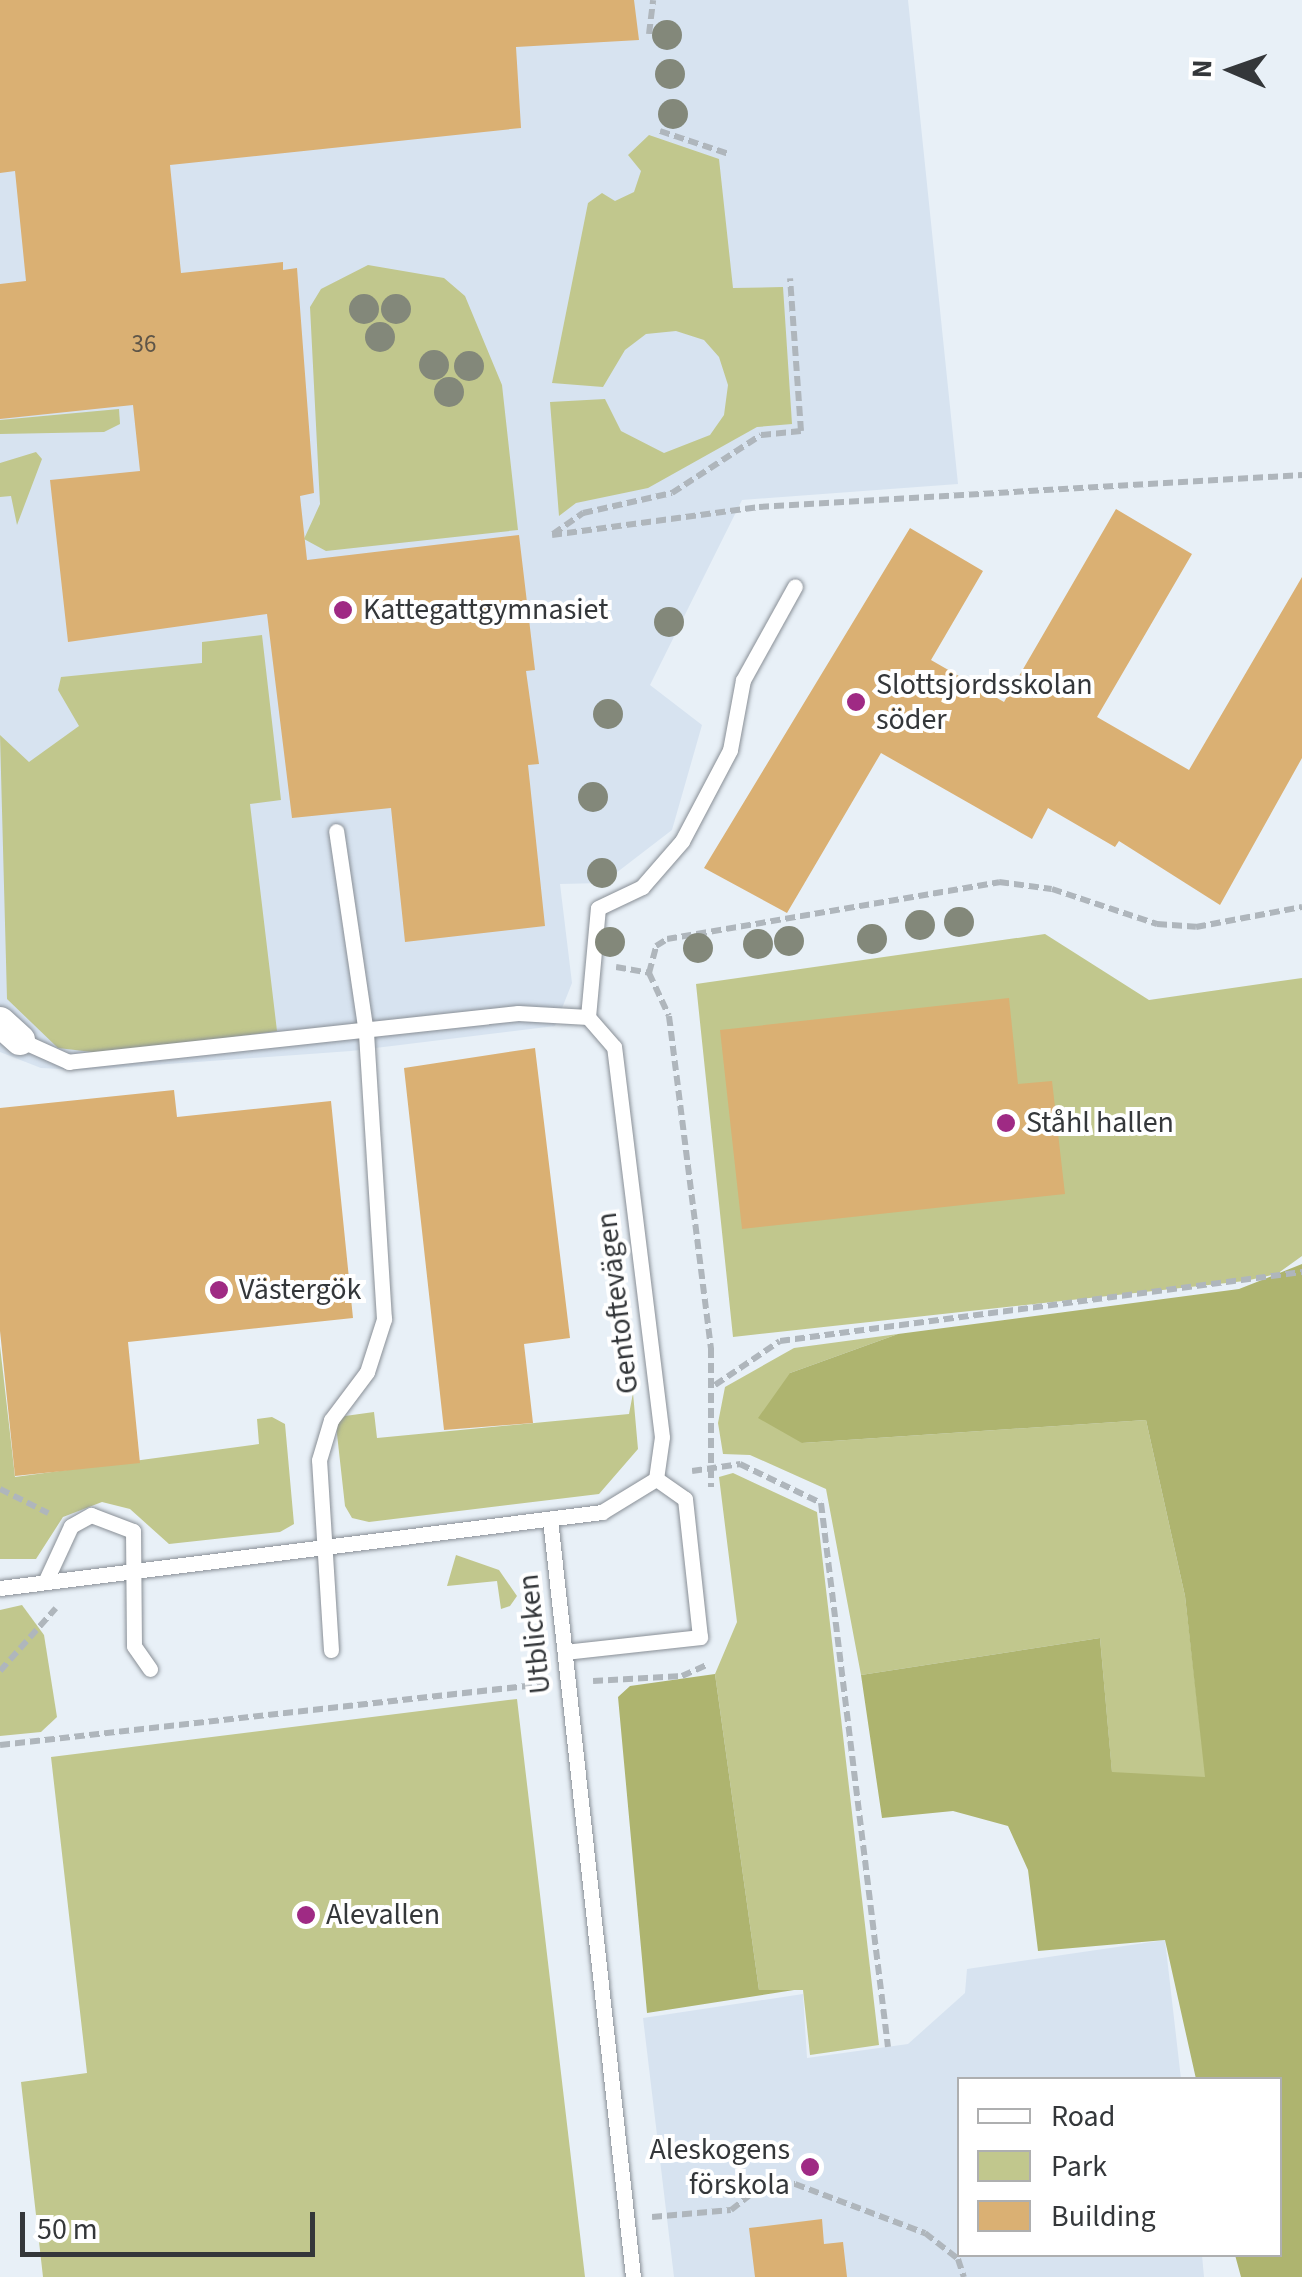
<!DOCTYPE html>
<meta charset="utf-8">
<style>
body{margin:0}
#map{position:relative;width:1302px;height:2277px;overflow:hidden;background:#e8f0f7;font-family:"Source Sans 3",sans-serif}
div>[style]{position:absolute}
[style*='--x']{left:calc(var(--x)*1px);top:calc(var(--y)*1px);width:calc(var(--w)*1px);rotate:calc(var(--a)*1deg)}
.built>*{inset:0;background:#d7e3f0}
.green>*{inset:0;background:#c1c78d}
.forest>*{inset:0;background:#aeb46f}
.building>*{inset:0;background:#dab073}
.path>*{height:6px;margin-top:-3px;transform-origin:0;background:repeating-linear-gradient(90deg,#afb6bc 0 10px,transparent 0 15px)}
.roads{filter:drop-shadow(0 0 2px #898f96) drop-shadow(0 0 2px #898f96)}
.lane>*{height:15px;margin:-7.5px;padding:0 7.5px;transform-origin:7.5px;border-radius:7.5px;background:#fff}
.street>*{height:30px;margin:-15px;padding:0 15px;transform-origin:15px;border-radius:15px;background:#fff}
.trees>*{width:30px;height:30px;margin:-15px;border-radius:50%;background:#83887a}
.dots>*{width:28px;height:28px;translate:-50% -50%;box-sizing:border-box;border:5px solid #fff;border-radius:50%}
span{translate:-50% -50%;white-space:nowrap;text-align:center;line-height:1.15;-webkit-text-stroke:8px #fff;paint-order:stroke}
.number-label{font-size:25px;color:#5e5548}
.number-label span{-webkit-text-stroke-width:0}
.poi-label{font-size:30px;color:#34373a}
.left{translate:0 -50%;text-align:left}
.right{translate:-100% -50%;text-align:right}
.street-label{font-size:30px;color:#34373a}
.legend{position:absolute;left:957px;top:2077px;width:325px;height:180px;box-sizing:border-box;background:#fff;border:2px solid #aeafb0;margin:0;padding:12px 18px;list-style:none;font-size:30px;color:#34373a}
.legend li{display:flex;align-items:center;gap:20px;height:50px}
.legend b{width:50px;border:2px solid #aeafb0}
.north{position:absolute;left:1182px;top:20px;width:100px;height:100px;-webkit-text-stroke:8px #fff;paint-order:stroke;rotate:272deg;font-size:28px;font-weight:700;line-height:40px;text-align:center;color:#34373a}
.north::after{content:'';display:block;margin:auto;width:35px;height:45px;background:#34373a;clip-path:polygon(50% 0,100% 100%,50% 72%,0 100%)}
.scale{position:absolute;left:20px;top:2212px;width:295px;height:45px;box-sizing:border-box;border:5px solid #34373a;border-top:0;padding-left:12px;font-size:30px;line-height:35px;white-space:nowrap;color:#34373a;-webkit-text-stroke:8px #fff;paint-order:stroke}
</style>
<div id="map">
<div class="built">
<i style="clip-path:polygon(0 0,908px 0,958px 484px,742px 500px,650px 685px,702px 725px,672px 830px,603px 883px,560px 884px,572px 983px,555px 1026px,351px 1051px,84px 1070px,41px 1068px,0 1052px)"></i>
<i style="clip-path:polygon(1165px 1940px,1181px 2079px,959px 2080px,959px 2254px,1202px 2255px,1204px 2277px,674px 2277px,643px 2018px,803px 1994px,807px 2058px,908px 2044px,965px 1993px,967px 1969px)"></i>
</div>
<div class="green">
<i style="clip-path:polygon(649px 135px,719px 159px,733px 288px,783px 287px,792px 424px,757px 427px,648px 488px,576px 503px,559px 516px,550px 402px,605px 399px,621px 431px,664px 453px,710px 435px,724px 415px,728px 385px,719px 357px,704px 340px,676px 331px,646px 334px,625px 350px,603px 387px,552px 383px,588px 203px,602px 193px,615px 201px,634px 192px,641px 171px,628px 155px)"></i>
<i style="clip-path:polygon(368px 265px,444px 278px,465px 296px,502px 385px,518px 530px,326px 551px,304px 539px,320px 504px,310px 307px,321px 289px)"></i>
<i style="clip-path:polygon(119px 409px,120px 424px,104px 432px,0 434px,0 420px)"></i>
<i style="clip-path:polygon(36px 452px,42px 459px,17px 525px,11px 496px,0 497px,0 463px)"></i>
<i style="clip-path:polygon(262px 635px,281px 800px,250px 804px,277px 1031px,109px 1054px,58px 1048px,7px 999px,0 735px,29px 762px,79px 726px,58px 690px,61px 677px,202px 663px,202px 642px)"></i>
<i style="clip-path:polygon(1045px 934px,1149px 1000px,1302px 978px,1302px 1256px,1277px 1274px,1245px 1281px,733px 1337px,696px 984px)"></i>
<i style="clip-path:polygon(898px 1334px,790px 1373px,802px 1443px,1146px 1420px,1185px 1596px,1206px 1778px,1112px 1773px,1100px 1638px,861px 1675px,826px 1489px,750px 1455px,723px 1454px,718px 1423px,725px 1387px,794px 1348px)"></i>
<i style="clip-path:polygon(0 1346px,15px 1477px,259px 1444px,257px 1419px,272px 1417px,285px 1424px,294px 1524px,280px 1532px,169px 1544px,130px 1509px,102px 1502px,63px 1517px,36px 1559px,0 1559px)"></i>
<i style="clip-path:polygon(633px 1393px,638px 1449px,599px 1494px,369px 1522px,352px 1518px,345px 1506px,336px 1425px,345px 1416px,374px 1412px,377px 1438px,629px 1414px)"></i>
<i style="clip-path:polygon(733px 1473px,817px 1512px,879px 2045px,810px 2055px,803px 1990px,759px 1990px,715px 1674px,737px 1622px,719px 1477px)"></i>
<i style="clip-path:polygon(456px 1555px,499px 1570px,517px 1596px,510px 1606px,501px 1609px,497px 1581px,447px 1586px)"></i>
<i style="clip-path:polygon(22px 1605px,44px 1635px,57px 1717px,41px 1732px,0 1736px,0 1610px)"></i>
<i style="clip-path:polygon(517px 1699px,585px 2277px,43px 2277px,21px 2082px,87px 2073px,51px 1757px)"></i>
</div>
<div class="forest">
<i style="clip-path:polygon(1302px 1264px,1302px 2277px,1241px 2277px,1235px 2255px,1280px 2254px,1280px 2080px,1196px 2079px,1165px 1940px,1038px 1951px,1028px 1870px,1008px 1826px,953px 1811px,882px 1818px,861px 1675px,1100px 1638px,1112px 1772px,1205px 1777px,1185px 1596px,1146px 1420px,802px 1443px,758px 1418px,790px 1373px,898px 1334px,1239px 1289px)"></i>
<i style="clip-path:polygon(715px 1674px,759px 1990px,794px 1990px,647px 2013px,618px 1697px,630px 1686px)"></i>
</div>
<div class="building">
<i style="clip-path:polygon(0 0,634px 0,639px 40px,516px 47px,521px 128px,170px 165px,181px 273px,283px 262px,283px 270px,297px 268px,314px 493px,300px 496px,307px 560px,519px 535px,535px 670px,526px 671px,539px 764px,528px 765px,545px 926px,405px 942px,391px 808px,292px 818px,267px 614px,68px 642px,50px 480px,140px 471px,133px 405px,0 419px,0 284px,26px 281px,15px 171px,0 173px)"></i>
<i style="clip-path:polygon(1116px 509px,1192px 554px,1097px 717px,1189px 770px,1302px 577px,1302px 758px,1220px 905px,1119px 841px,1115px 847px,1048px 808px,1032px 839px,881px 753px,787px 913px,704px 868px,910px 528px,983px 571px,931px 660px,1004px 702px)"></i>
<i style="clip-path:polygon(1009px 998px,1018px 1084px,1052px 1081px,1065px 1194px,742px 1229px,720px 1030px)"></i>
<i style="clip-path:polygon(535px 1048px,570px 1338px,524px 1344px,533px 1423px,444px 1430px,404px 1068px)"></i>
<i style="clip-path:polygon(174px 1090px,177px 1117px,331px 1101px,353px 1318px,128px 1342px,140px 1463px,15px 1476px,0 1331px,0 1108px)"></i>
<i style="clip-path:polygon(822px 2219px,824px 2244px,843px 2242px,847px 2277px,755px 2277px,749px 2228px)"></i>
</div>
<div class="path">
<i style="--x:649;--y:34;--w:34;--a:-83"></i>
<i style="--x:660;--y:131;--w:73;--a:18.4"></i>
<i style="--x:553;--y:534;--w:37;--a:-35"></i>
<i style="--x:583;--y:513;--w:91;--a:-12.7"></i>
<i style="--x:672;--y:493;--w:106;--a:-33.1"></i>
<i style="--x:761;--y:435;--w:40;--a:-5.7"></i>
<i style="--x:801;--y:431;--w:153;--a:-94.1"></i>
<i style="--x:552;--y:535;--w:209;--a:-7.7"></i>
<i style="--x:759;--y:507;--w:544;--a:-3.37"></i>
<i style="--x:616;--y:967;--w:34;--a:10"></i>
<i style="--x:649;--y:973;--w:47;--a:65.1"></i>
<i style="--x:669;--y:1016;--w:335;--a:82.8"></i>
<i style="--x:711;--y:1348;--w:139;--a:90"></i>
<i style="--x:649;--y:973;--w:28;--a:-75"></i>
<i style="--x:656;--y:946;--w:13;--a:-32"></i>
<i style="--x:667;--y:939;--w:337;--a:-9.7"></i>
<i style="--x:999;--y:882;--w:53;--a:7.5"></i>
<i style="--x:1052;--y:889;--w:111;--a:18.4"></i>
<i style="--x:1157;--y:924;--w:39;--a:4"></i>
<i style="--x:1196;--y:927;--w:108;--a:-10.7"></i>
<i style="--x:715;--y:1385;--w:78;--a:-34.1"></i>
<i style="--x:780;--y:1341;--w:527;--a:-7.53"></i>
<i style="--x:692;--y:1471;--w:49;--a:-8.3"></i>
<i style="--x:740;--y:1464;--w:90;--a:25.7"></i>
<i style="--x:821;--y:1503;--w:548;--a:82.98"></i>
<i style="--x:0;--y:1489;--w:54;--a:26.6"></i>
<i style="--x:0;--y:1671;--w:84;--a:-48.4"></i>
<i style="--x:593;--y:1681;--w:89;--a:-3.2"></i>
<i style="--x:682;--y:1676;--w:27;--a:-24"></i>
<i style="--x:0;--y:1745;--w:548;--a:-6.39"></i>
<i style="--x:652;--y:2217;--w:79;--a:-5.1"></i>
<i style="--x:731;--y:2210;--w:42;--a:-38.2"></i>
<i style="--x:764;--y:2184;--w:31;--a:0"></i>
<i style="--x:795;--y:2184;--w:139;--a:20.7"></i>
<i style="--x:925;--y:2233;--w:42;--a:38.2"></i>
<i style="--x:958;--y:2259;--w:19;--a:72"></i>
</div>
<div class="roads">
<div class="lane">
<i style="--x:588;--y:1017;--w:109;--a:-84.8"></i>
<i style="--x:598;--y:908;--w:49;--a:-25.5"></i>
<i style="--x:642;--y:887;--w:61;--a:-49"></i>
<i style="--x:682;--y:841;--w:103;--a:-62.2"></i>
<i style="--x:730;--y:750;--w:71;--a:-79.5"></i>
<i style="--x:743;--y:680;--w:107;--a:-61"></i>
<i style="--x:550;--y:1519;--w:763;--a:83.75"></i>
<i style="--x:47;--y:1578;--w:57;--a:-65.2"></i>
<i style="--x:71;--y:1526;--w:23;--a:-29"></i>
<i style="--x:91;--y:1515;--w:45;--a:20.9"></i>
<i style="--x:133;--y:1531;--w:115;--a:89.5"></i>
<i style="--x:134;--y:1646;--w:28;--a:55"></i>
<i style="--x:0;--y:1588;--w:607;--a:-7.2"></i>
<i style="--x:602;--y:1512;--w:63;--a:-31.4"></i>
<i style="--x:656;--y:1479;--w:42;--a:-81.9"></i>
<i style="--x:662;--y:1437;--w:393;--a:-97"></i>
<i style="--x:614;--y:1047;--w:40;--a:-131"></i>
<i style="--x:588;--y:1017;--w:70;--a:-176.7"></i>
<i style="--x:518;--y:1013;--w:452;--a:173.8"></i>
<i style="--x:69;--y:1062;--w:54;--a:-155.8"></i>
<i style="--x:331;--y:1650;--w:190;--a:-93.6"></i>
<i style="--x:319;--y:1460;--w:42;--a:-73.3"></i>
<i style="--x:331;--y:1420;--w:60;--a:-53.1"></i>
<i style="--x:367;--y:1372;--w:56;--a:-72.2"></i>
<i style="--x:384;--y:1319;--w:287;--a:-93.6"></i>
<i style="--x:366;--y:1033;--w:204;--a:-98.4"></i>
<i style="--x:565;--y:1652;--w:136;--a:-6.3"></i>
<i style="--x:700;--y:1637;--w:139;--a:-96.2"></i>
<i style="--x:685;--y:1499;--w:35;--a:-145"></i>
</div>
<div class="street">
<i style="--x:0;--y:1022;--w:27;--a:42"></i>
</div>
</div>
<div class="trees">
<i style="left:667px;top:35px"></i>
<i style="left:670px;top:74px"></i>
<i style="left:673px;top:114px"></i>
<i style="left:364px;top:309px"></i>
<i style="left:396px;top:309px"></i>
<i style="left:380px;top:337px"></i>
<i style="left:434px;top:365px"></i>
<i style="left:469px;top:366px"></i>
<i style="left:449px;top:392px"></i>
<i style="left:669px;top:622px"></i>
<i style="left:608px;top:714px"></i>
<i style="left:593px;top:797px"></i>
<i style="left:602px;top:873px"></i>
<i style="left:959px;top:922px"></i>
<i style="left:920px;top:925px"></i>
<i style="left:872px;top:939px"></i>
<i style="left:789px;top:941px"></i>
<i style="left:610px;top:942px"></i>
<i style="left:758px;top:944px"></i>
<i style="left:698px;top:948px"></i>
</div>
<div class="dots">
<i style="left:343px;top:610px;background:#9f2a84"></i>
<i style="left:856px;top:702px;background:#9f2a84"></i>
<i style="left:1006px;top:1123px;background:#9f2a84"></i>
<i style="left:219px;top:1290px;background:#9f2a84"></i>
<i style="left:306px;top:1915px;background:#9f2a84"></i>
<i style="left:810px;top:2167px;background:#9f2a84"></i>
</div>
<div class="number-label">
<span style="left:144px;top:344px">36</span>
</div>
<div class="poi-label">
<span class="left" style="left:363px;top:610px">Kattegattgymnasiet</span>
<span class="left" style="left:876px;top:702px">Slottsjordsskolan<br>söder</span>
<span class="left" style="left:1026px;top:1123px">Ståhl hallen</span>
<span class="left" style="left:239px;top:1290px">Västergök</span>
<span class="left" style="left:326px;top:1915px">Alevallen</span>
<span class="right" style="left:790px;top:2167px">Aleskogens<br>förskola</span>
</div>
<div class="street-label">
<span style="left:618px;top:1303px;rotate:-97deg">Gentoftevägen</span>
<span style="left:535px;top:1634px;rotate:-96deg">Utblicken</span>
</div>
<ul class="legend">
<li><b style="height:12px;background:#fff"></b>Road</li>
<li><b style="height:28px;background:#c1c78d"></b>Park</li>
<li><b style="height:28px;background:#dab073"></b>Building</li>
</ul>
<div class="north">N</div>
<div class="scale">50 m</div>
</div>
